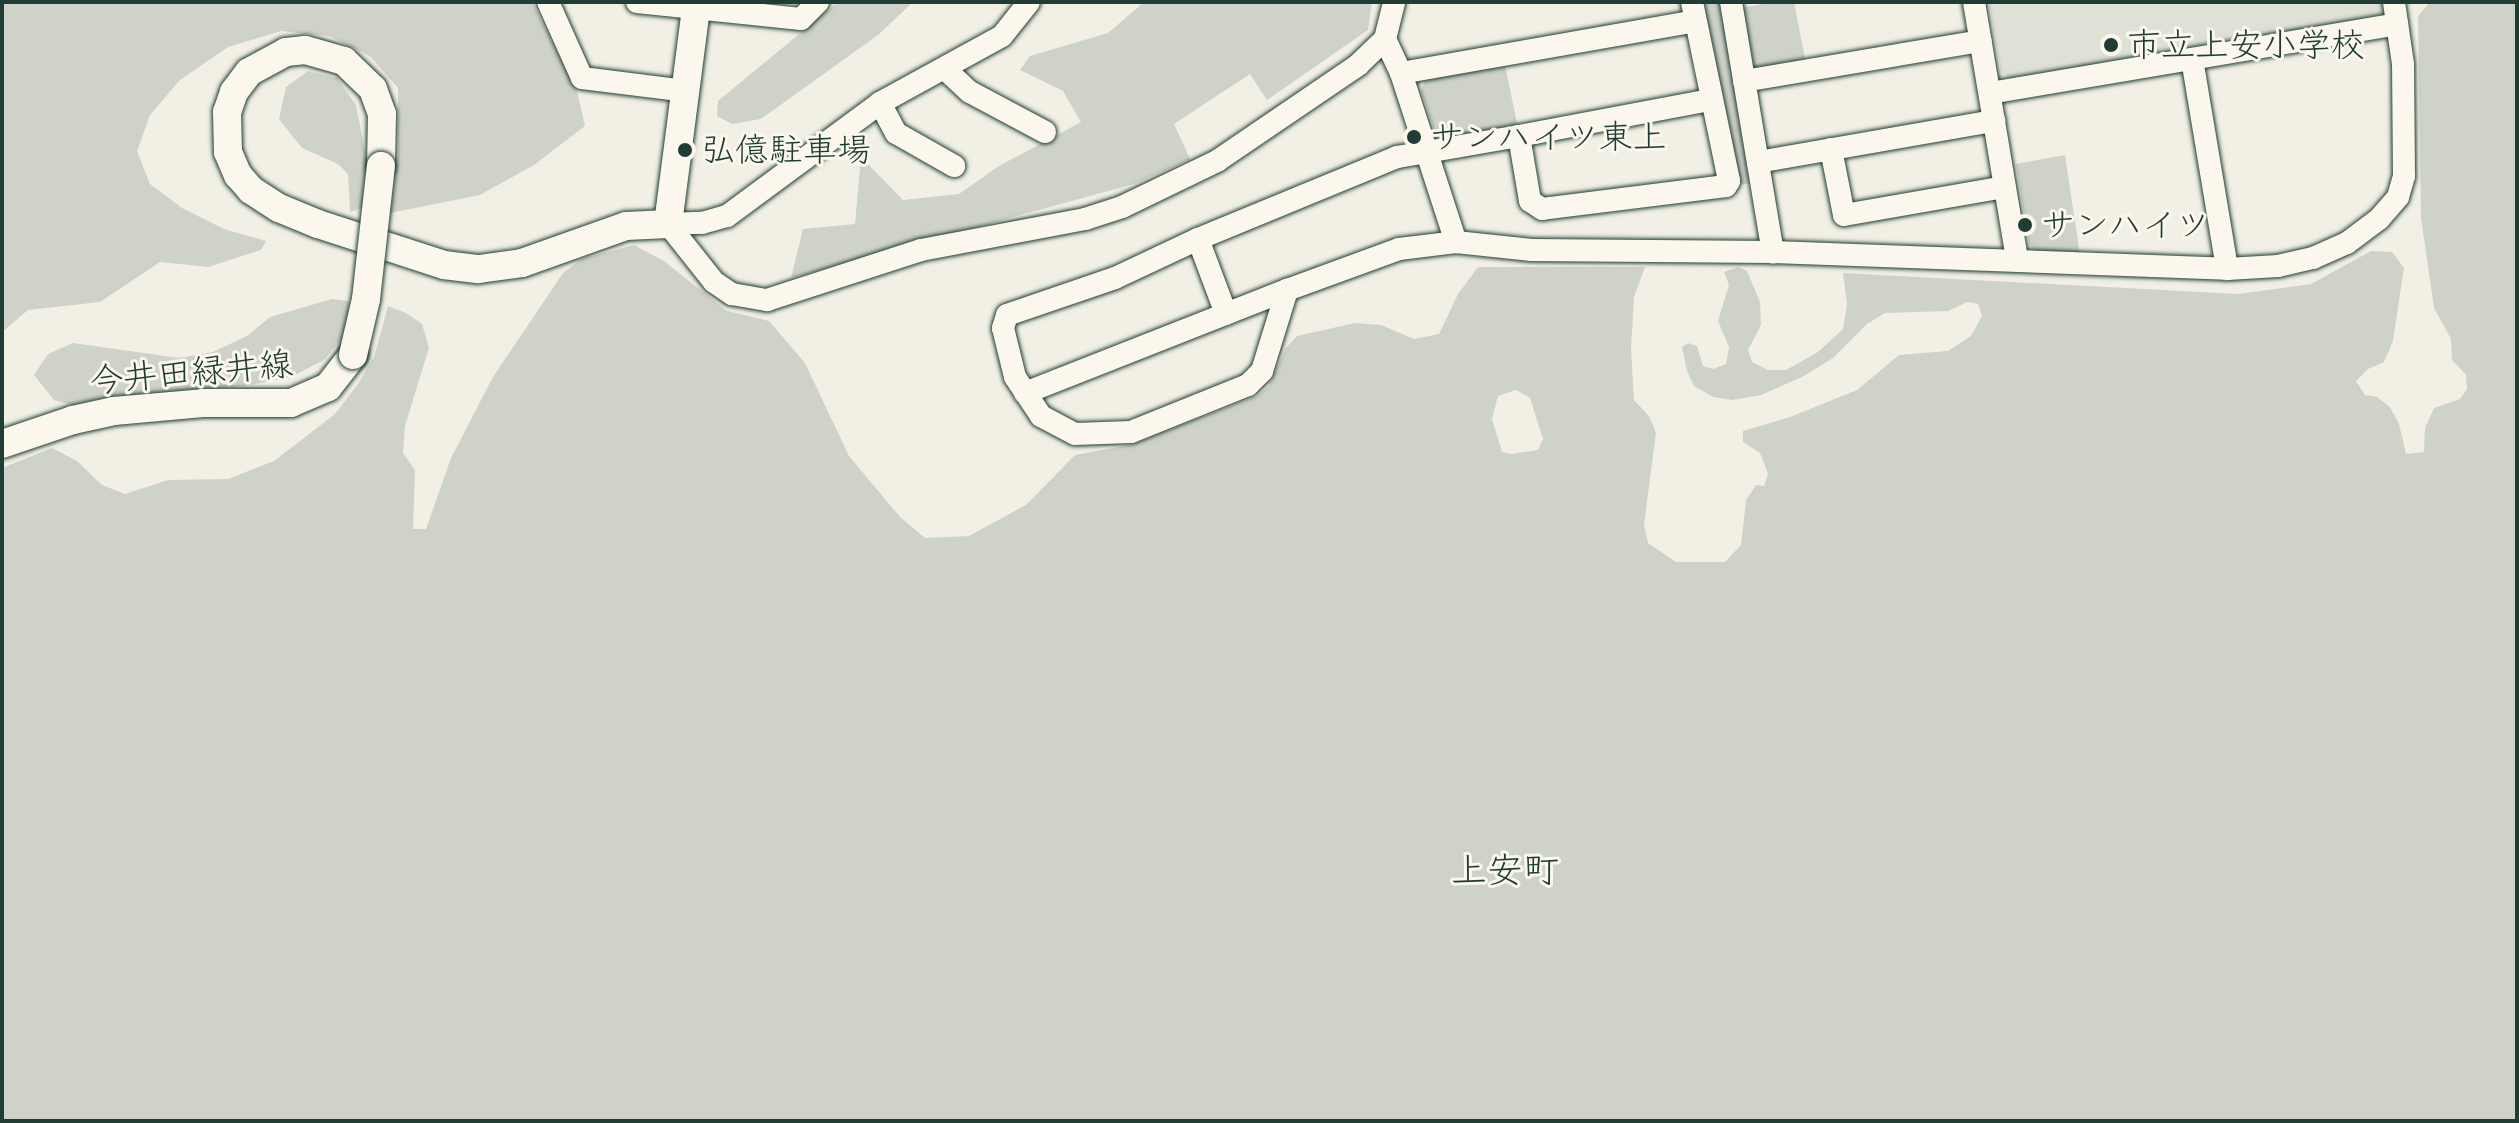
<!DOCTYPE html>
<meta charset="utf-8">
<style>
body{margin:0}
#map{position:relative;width:2519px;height:1123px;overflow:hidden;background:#f2f0e5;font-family:Itim,"Klee One",sans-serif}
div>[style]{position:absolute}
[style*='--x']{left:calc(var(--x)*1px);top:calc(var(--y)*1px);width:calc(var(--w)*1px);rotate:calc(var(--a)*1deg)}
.built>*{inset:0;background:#e0e1d6}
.green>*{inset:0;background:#cfd2c8}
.roads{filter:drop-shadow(0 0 2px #1f3d34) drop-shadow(0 0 2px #1f3d34)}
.minor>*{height:22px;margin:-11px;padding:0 11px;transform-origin:11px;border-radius:11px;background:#fbf7ec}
.major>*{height:28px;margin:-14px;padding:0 14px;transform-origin:14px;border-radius:14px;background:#fbf7ec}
.bridges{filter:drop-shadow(0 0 2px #1f3d34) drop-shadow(0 0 2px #1f3d34)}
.major-bridge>*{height:28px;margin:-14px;padding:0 14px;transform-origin:14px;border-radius:14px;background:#fbf7ec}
.dots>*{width:22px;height:22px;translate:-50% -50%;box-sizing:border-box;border:4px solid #fbf7ec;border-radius:50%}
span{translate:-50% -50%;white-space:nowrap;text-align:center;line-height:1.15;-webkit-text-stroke:6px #fbf7ec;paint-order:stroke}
.poi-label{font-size:34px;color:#1f3d34}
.left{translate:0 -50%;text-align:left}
.street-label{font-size:34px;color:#1f3d34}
.neighbourhood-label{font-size:36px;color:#1f3d34}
.frame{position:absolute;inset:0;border:4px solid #1f3d34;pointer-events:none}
</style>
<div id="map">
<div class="built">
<i style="clip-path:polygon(1989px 2px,2385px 2px,2386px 9px,2381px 18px,2014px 81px,2001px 72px)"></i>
</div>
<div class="green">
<i style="clip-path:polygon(2px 2px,532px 2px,577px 91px,585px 126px,534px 165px,480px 195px,390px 213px,398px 158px,398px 88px,370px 56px,329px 36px,281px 31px,228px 47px,180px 80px,150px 115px,137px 151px,150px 184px,182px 208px,224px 229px,266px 241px,261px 250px,208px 267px,160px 262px,100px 302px,28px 310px,2px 332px)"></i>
<i style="clip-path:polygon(838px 2px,913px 2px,878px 35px,761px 119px,732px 124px,717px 116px,718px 101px)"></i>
<i style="clip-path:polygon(1144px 2px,1372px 2px,1368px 30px,1267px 100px,1250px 74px,1174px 124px,1190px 159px,1134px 184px,791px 278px,803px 229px,855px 224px,861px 157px,903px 200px,959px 194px,999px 166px,1081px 122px,1063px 91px,1020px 70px,1030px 56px,1108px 33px)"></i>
<i style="clip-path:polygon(1700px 2px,1724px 2px,1755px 183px,1735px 185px)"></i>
<i style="clip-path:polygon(1775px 2px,1794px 2px,1806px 64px,1758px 71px,1749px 66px,1740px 13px,1745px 7px)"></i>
<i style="clip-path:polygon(evenodd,2430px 2px,2517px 2px,2517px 1121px,2px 1121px,2px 468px,52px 448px,77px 461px,102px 485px,125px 494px,168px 480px,228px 479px,274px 461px,335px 414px,358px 384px,374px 357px,388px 306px,408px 314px,422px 324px,429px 348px,405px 426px,403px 453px,415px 470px,413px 529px,426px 529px,451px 458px,493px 377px,563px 273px,582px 259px,634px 245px,664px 261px,727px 311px,769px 321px,805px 363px,849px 456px,900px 517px,925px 538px,969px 536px,1026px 505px,1075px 455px,1130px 445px,1257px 396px,1269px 386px,1286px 348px,1297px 336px,1355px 323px,1381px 325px,1414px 339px,1439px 334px,1458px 294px,1478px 267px,1645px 267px,1634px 297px,1631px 349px,1634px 400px,1649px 416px,1656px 433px,1644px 525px,1648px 543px,1676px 562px,1725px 562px,1741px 545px,1746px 500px,1756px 485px,1764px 486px,1768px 474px,1760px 453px,1743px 442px,1743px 431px,1790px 417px,1857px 390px,1899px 355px,1948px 351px,1971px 336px,1982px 316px,1978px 304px,1967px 302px,1948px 311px,1885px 313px,1867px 324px,1833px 358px,1802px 377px,1761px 395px,1732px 400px,1713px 397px,1694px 386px,1687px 371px,1682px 347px,1688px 343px,1697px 346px,1703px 366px,1713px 369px,1726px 364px,1729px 347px,1718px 321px,1729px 285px,1724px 272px,1738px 267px,1747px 271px,1760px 302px,1761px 325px,1748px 350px,1752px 362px,1768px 370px,1786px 370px,1818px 352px,1843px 329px,1847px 304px,1843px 273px,2238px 294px,2311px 284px,2371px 251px,2392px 252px,2404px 268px,2393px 341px,2384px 362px,2368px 369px,2356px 381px,2365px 395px,2377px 397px,2390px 407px,2399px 424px,2406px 454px,2424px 452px,2425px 428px,2434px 408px,2460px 399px,2467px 389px,2466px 375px,2452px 360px,2451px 339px,2434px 308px,2421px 218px,2418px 16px,2430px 2px,1516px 390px,1530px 398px,1543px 439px,1538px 450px,1511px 454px,1502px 452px,1492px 419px,1498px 396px,1516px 390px)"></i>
<i style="clip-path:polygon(1504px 61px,1518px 128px,1449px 142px,1436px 135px,1421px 90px,1427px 77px)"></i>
<i style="clip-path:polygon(308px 71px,337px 78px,356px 105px,367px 162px,362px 208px,350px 212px,348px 174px,338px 164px,302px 148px,279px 119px,286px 87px)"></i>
<i style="clip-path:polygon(2065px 155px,2080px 255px,2036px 252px,2029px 244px,2016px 164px)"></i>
<i style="clip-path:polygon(332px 299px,348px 301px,350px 313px,343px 337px,324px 360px,291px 377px,244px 386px,141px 395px,80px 407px,54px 400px,34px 375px,48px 354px,73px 343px,179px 358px,213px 352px,247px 336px,270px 317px)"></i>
</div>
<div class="roads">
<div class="minor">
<i style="--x:548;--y:2;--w:83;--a:65.9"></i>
<i style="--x:582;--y:78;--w:106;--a:7.1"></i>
<i style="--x:637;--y:2;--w:165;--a:5.9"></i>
<i style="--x:801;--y:19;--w:24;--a:-45"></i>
<i style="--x:1692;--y:2;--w:183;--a:78.3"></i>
<i style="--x:1729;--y:181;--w:6;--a:121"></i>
<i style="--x:1726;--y:186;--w:185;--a:172.9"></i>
<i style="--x:1542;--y:209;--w:14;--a:-146"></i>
<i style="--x:1530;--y:201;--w:66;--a:-99.6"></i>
<i style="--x:1519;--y:136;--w:124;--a:170.2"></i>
<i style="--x:1397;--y:157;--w:215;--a:157.6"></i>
<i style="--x:1198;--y:239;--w:92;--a:154.8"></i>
<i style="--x:1115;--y:278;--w:114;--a:161.1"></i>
<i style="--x:1007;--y:315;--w:14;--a:107"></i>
<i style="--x:1003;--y:328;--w:50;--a:76.2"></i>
<i style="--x:1015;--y:377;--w:47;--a:56.3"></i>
<i style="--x:1041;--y:416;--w:38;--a:28"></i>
<i style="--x:1075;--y:434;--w:56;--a:-2"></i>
<i style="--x:1131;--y:432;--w:126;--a:-21.9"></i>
<i style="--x:1248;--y:385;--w:20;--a:-45"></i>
<i style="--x:1262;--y:371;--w:85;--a:-72.8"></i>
<i style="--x:1287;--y:290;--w:119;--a:-20.1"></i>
<i style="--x:1399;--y:249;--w:57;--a:-7"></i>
<i style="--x:1456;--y:242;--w:76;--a:6"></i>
<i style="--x:1532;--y:250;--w:241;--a:0.5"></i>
<i style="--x:1773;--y:252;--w:454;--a:2.1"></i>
<i style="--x:2227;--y:269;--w:51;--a:-3.4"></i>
<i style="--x:2278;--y:266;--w:36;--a:-13"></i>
<i style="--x:2313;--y:258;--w:37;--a:-24"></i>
<i style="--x:2347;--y:243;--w:40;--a:-37"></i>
<i style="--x:2379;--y:219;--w:29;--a:-49"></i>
<i style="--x:2398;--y:197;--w:22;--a:-74"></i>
<i style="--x:2404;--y:176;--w:112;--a:-90.5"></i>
<i style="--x:2403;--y:64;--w:63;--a:-98.3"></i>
<i style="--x:1731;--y:2;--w:254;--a:80.5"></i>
<i style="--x:1974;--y:2;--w:262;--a:80.5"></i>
<i style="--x:1385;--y:39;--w:38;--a:65"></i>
<i style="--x:1401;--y:73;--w:178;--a:72"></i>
<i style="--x:2192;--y:59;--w:213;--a:80.5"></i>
<i style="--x:945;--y:69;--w:34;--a:43"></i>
<i style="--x:970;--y:92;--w:85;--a:28.1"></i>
<i style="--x:1401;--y:73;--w:299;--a:-10"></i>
<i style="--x:1744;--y:81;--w:240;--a:-9.6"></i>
<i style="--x:1990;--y:93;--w:413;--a:-9.6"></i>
<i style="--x:880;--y:103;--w:34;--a:62"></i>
<i style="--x:896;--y:133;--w:67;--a:29.6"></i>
<i style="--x:1519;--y:136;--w:194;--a:-10.7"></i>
<i style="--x:1831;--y:149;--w:67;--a:78.9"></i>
<i style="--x:1844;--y:215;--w:163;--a:-9.9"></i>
<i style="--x:1758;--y:162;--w:240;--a:-9.9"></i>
<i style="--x:668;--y:224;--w:74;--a:51.6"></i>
<i style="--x:714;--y:282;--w:22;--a:34"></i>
<i style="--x:732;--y:294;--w:36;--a:10"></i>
<i style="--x:767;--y:300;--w:162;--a:-18"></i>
<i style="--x:921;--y:250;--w:167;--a:-10.7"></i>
<i style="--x:1085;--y:219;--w:39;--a:-18"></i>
<i style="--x:1122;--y:207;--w:106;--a:-25.8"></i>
<i style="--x:1217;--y:161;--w:171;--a:-34.2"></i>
<i style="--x:1358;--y:65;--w:37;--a:-44"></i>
<i style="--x:1385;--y:39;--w:38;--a:-76"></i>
<i style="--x:668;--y:224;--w:34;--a:-2"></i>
<i style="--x:702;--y:223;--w:26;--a:-16"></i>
<i style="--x:727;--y:216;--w:190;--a:-36.4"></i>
<i style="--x:880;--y:103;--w:139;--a:-28.8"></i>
<i style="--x:1002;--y:36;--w:43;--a:-51.5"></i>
<i style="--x:1198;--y:239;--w:80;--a:69.5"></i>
<i style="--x:1025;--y:393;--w:282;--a:-21.5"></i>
</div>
<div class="major">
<i style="--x:381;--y:166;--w:52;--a:-88.9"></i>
<i style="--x:382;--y:114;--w:27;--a:-110"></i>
<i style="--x:373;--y:89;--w:40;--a:-136"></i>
<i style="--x:344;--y:61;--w:41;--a:-164.2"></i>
<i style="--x:305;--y:50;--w:19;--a:174"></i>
<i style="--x:286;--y:52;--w:42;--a:151.6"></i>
<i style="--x:249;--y:72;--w:25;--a:127"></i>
<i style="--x:234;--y:92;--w:21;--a:109"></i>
<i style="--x:227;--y:112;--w:40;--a:88.6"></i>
<i style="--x:228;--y:152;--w:25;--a:67"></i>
<i style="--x:238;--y:175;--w:20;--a:49"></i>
<i style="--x:251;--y:190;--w:33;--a:33"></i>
<i style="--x:279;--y:208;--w:42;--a:22.3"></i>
<i style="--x:318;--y:224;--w:133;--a:18"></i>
<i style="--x:444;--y:265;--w:35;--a:7"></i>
<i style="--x:479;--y:269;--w:43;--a:-7.9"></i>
<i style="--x:522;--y:263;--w:110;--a:-19.6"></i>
<i style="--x:626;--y:226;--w:42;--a:-2.7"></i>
<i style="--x:668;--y:224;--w:224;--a:-82.6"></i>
<i style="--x:2;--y:444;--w:75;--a:-18.7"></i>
<i style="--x:73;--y:420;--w:42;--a:-12.4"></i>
<i style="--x:114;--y:411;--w:89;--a:-5.1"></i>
<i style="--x:203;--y:403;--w:88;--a:0"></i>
<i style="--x:291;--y:403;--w:40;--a:-23.4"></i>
<i style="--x:328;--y:387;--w:41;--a:-52"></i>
</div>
</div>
<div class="bridges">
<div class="major-bridge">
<i style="--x:353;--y:355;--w:57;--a:-76.9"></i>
<i style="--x:366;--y:299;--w:134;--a:-83.6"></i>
</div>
</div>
<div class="dots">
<i style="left:2111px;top:45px;background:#1f3d34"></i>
<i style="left:1414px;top:137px;background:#1f3d34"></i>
<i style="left:685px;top:150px;background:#1f3d34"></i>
<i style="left:2025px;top:225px;background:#1f3d34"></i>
</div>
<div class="poi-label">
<span class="left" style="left:2127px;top:45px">市立上安小学校</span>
<span class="left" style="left:1430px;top:137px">サンハイツ東上</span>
<span class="left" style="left:701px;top:150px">弘億駐車場</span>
<span class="left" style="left:2041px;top:225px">サンハイツ</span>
</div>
<div class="street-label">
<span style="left:191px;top:372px;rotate:-5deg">今井田緑井線</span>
</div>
<div class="neighbourhood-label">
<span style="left:1505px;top:870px">上安町</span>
</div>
<div class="frame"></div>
</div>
